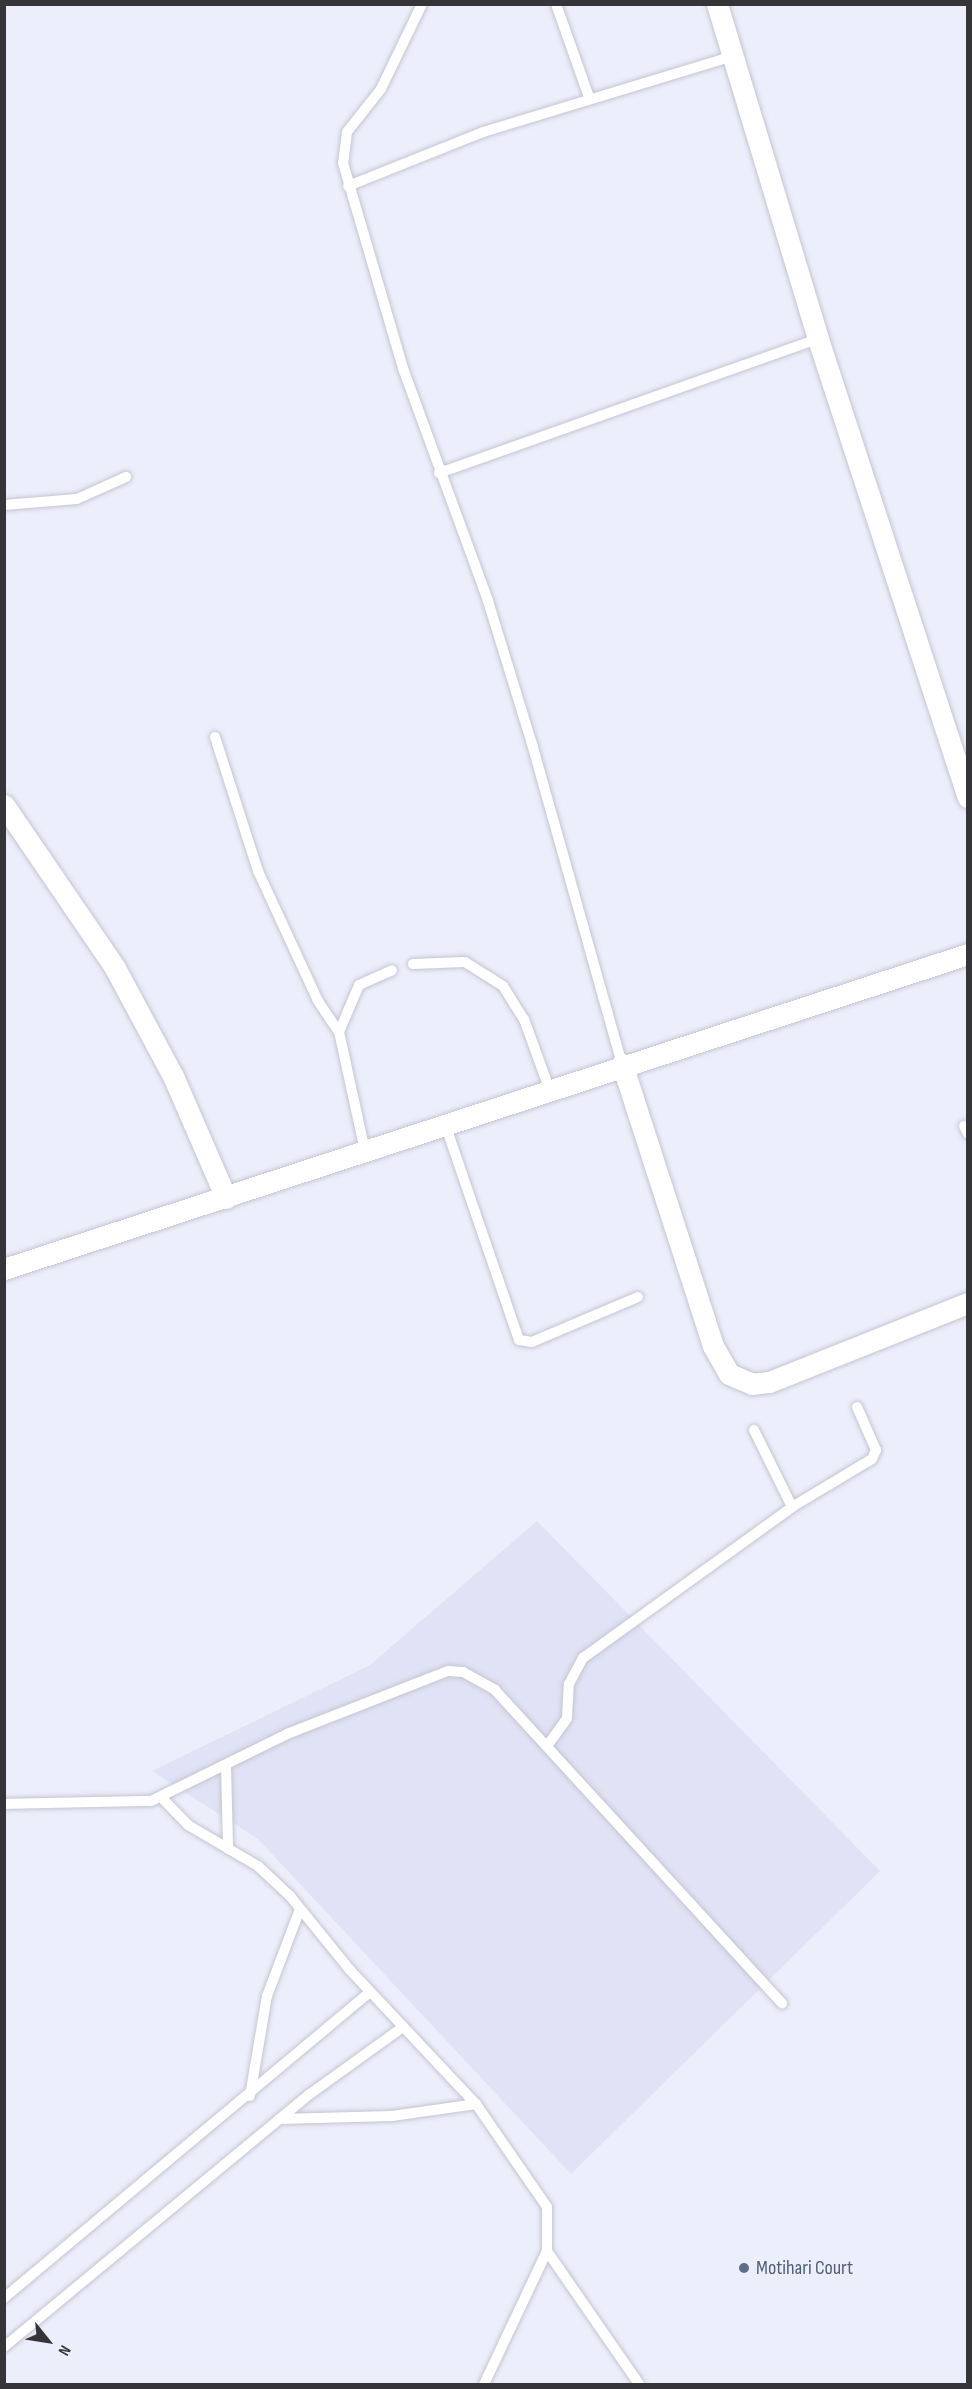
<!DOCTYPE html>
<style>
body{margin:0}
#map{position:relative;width:972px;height:2389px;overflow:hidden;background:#edeefb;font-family:"Sofia Sans Condensed",sans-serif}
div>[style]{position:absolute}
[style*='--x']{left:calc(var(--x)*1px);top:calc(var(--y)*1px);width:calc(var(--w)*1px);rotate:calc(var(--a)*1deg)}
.built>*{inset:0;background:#e0e2f5}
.roads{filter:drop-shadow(0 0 2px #c4c5d1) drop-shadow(0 0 2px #c4c5d1)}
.lane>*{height:10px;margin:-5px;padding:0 5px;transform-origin:5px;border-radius:5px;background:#fff}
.street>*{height:21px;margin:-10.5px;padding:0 10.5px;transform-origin:10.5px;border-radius:10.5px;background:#fff}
.dots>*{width:16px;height:16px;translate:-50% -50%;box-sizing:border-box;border:3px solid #edeefb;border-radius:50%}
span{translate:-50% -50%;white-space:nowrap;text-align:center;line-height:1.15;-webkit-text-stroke:5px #edeefb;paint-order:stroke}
.service-label{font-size:20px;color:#4e5e75}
.left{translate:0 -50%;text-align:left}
.frame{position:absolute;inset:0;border:6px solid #343439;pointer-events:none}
.north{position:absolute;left:18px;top:2311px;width:60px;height:60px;-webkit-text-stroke:4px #edeefb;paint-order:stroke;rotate:120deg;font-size:16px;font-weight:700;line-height:24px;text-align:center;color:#343439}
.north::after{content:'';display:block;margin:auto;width:21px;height:27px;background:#343439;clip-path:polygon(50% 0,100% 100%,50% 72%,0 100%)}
</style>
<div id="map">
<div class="built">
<i style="clip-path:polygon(537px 1521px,880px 1871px,571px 2174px,258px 1839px,152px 1771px,370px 1665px)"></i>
</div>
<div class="roads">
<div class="lane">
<i style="--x:422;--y:4;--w:94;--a:115.8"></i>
<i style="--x:381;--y:89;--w:55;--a:128.3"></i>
<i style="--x:347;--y:132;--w:31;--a:97"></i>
<i style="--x:343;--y:163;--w:217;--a:73.7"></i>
<i style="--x:404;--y:371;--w:245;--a:69.9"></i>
<i style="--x:488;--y:601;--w:150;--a:72.9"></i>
<i style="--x:532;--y:744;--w:332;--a:74.3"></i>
<i style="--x:556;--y:4;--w:99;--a:70.5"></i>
<i style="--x:348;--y:186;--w:145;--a:-21.8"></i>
<i style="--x:483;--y:132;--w:261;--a:-16.9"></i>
<i style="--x:439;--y:473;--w:402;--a:-19.5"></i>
<i style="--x:4;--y:505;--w:73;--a:-4.7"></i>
<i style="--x:77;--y:499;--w:54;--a:-24.2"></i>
<i style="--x:215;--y:737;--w:141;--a:72.2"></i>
<i style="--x:258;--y:871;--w:143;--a:65.2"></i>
<i style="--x:318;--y:1001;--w:37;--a:56"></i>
<i style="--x:413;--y:964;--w:52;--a:-2.2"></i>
<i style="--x:465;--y:962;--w:45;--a:32.3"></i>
<i style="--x:503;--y:986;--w:39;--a:58"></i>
<i style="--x:524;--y:1019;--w:73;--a:70.1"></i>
<i style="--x:445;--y:1124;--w:228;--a:71.1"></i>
<i style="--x:519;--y:1340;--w:13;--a:9"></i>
<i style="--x:532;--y:1342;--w:115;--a:-23"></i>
<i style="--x:964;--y:1126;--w:9;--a:63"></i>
<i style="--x:365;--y:1151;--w:122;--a:-102.3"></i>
<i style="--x:339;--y:1032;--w:51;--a:-66.9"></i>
<i style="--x:359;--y:985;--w:36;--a:-24"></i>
<i style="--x:754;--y:1430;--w:86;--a:63.7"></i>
<i style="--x:547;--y:1746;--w:34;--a:-54"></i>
<i style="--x:567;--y:1718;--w:34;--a:-87"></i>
<i style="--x:569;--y:1684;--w:30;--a:-62"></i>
<i style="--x:583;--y:1658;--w:258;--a:-35.8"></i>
<i style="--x:792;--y:1507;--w:93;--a:-31"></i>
<i style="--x:872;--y:1459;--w:10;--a:-66"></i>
<i style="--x:876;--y:1450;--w:47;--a:-113.8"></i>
<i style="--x:226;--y:1765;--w:84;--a:88.6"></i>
<i style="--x:161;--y:1797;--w:39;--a:46"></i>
<i style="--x:188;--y:1825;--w:81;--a:30.4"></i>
<i style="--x:258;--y:1866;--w:44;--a:43.2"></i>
<i style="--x:290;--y:1896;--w:95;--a:51"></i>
<i style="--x:350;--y:1970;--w:184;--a:46.8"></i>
<i style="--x:476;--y:2104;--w:125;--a:55.4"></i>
<i style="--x:547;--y:2207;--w:44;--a:90"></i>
<i style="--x:547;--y:2251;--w:147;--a:115.3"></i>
<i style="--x:4;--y:1804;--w:147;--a:-1.2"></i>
<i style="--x:151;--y:1801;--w:152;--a:-26.2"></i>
<i style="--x:287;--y:1734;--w:173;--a:-21.4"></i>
<i style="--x:448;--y:1671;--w:15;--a:4"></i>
<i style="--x:463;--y:1672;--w:37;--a:29"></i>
<i style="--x:495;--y:1690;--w:425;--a:47.5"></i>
<i style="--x:250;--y:2096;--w:101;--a:-80.4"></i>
<i style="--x:267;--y:1996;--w:93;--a:-69.2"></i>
<i style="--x:279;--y:2119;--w:113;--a:-1.5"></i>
<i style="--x:392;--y:2116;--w:85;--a:-8.1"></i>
<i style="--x:547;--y:2251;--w:162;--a:55.3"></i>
<i style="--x:4;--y:2298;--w:477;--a:-39.9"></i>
<i style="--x:4;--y:2347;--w:397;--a:-39.6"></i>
<i style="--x:310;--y:2094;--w:115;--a:-35.8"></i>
</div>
<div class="street">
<i style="--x:717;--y:4;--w:350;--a:73.2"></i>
<i style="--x:818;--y:339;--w:482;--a:71.9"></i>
<i style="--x:4;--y:805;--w:197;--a:55.7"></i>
<i style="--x:115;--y:968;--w:123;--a:61.8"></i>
<i style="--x:173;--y:1076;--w:133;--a:66.5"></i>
<i style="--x:622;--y:1064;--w:296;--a:72.1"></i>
<i style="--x:713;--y:1346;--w:32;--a:60"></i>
<i style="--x:729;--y:1374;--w:25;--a:23"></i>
<i style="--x:752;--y:1384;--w:17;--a:-7"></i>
<i style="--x:769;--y:1382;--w:214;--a:-21.7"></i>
<i style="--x:4;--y:1269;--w:1014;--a:-18.1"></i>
</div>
</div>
<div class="dots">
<i style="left:744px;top:2268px;background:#5c6f8a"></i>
</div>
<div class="service-label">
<span class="left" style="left:756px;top:2268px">Motihari Court</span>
</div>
<div class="frame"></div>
<div class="north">N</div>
</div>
